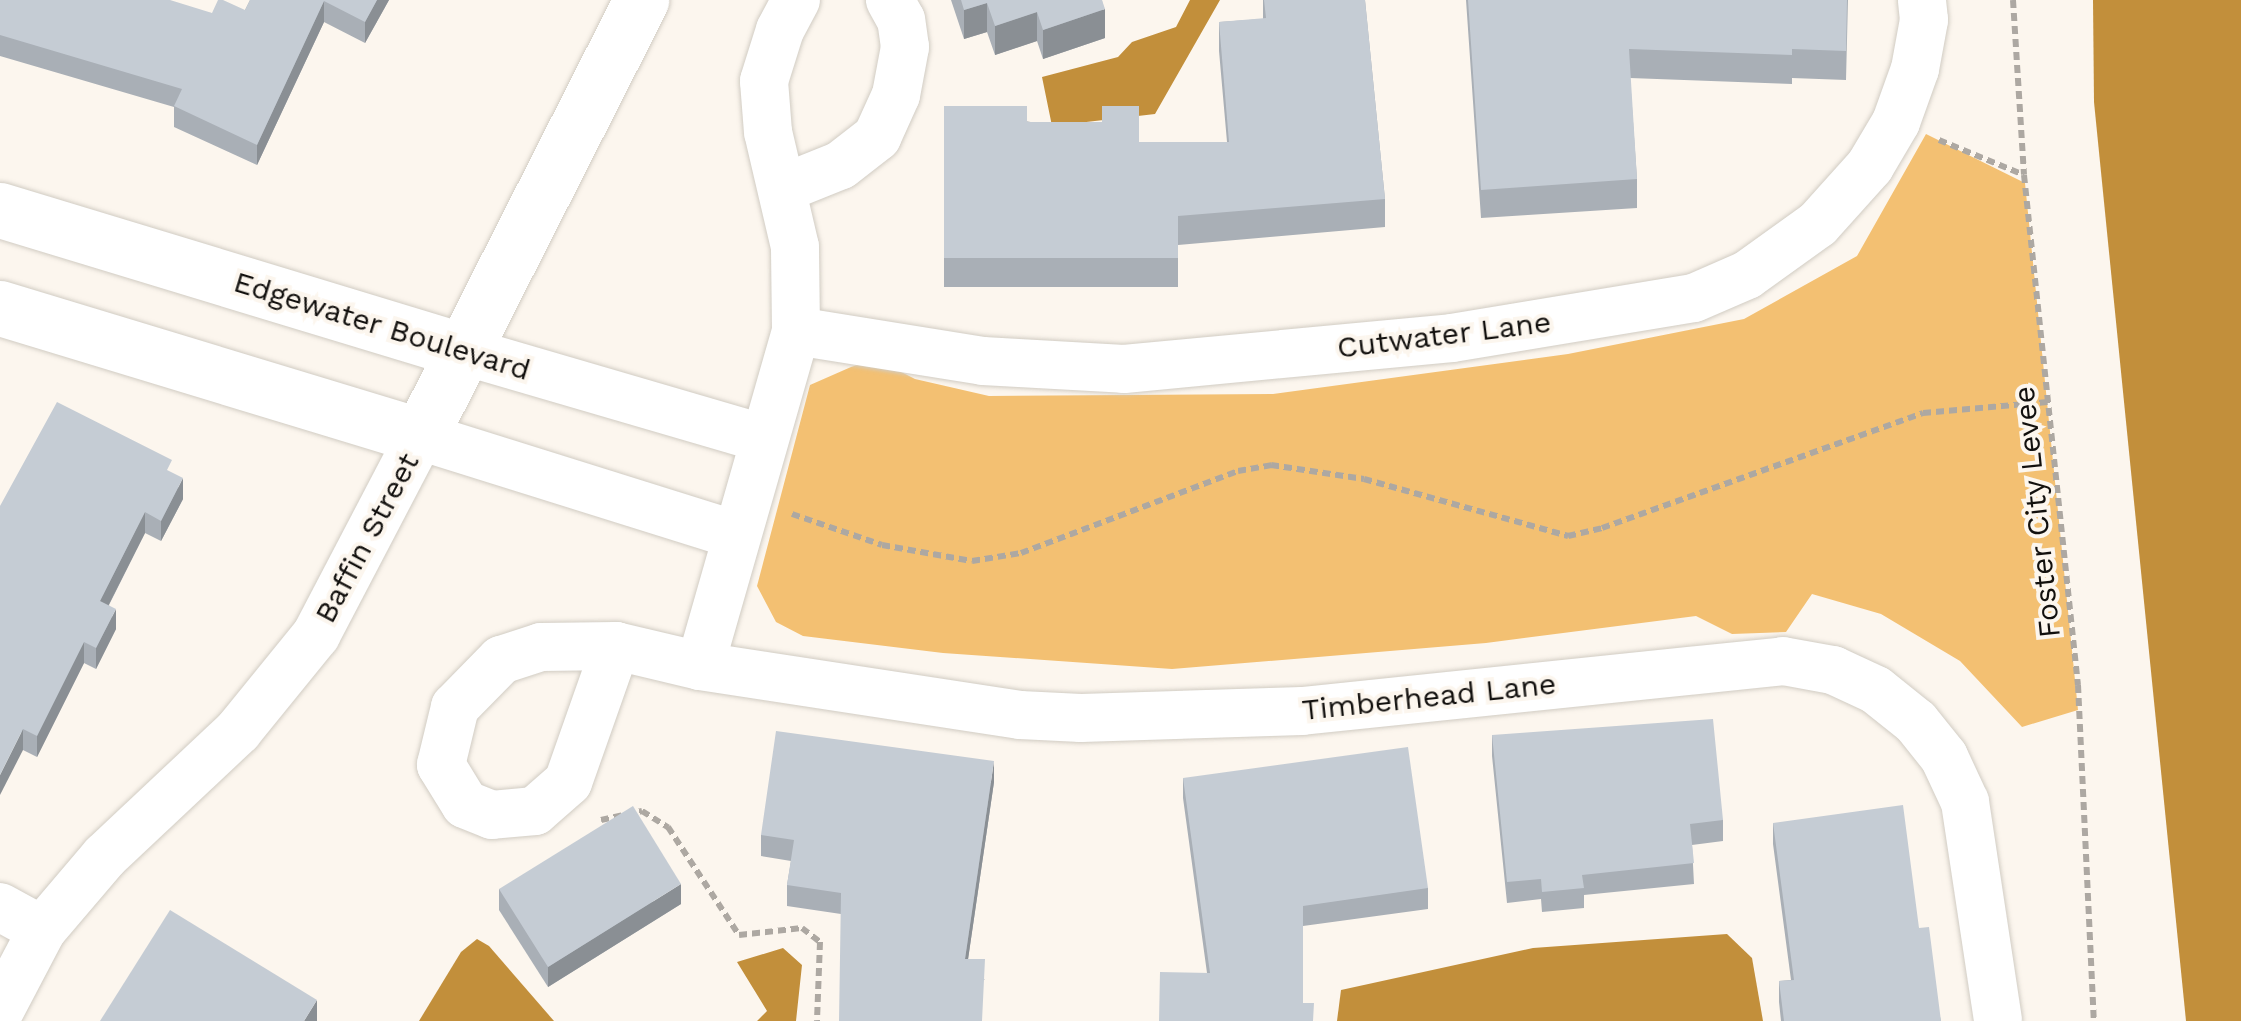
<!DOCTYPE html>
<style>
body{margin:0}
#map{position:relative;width:2241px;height:1021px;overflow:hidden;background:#fcf6ee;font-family:"Work Sans",sans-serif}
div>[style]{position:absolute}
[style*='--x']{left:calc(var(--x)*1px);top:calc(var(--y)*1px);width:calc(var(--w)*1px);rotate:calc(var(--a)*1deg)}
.green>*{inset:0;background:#f3c072}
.water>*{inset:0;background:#c28f3b}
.path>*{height:6px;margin-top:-3px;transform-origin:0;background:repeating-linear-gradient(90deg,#ada8a2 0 8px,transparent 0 13px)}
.roads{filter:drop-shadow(0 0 2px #d1ccc3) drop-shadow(0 0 2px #d1ccc3)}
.minor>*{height:48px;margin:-24px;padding:0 24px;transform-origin:24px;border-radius:24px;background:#fff}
.tertiary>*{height:55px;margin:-27.5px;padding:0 27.5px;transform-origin:27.5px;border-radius:27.5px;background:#fff}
.wall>*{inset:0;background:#a9afb6}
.shaded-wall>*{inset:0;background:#8a8f94}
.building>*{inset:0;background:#c5ccd4}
span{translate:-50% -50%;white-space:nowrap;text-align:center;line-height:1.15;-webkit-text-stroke:8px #fcf6ee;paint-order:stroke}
.street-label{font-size:30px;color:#12100e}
</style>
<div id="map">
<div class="green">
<i style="clip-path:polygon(1926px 134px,2025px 183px,2078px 710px,2022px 727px,1960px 661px,1881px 614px,1812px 594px,1786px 632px,1732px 634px,1696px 616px,1486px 643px,1172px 669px,943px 653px,803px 636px,776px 622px,757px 586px,810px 385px,851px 367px,876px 359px,915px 379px,989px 396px,1273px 394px,1568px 354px,1744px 319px,1857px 256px)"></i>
</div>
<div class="water">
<i style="clip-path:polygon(1190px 0,1220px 0,1155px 114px,1052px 126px,1042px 77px,1118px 57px,1132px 42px,1176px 27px)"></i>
<i style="clip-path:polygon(2093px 0,2241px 0,2241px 1021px,2186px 1021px,2094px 102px)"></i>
<i style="clip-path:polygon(1727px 934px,1752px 958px,1763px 1021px,1337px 1021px,1341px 990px,1533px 948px)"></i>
<i style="clip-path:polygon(477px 939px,489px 946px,554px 1021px,419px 1021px,461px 952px)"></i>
<i style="clip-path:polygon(783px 948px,802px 965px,796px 1021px,757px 1021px,767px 1011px,737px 962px)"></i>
</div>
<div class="path">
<i style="--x:2013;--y:0;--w:175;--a:86.4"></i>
<i style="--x:2024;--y:175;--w:513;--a:83.96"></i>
<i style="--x:2078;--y:685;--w:336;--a:87.3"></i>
<i style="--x:1939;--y:140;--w:92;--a:22.4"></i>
<i style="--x:792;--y:514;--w:95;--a:19"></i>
<i style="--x:882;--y:545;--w:91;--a:10.1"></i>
<i style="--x:972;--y:561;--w:50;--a:-9.3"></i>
<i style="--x:1021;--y:553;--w:232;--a:-20.7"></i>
<i style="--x:1238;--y:471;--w:34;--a:-10"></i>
<i style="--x:1271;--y:465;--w:94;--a:8.6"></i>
<i style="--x:1364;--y:479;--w:212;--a:15.6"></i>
<i style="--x:1568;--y:536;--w:35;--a:-13"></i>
<i style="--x:1602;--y:528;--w:341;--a:-19.7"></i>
<i style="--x:1923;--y:413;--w:125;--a:-5"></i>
<i style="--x:601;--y:820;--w:42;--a:-12.4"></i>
<i style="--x:642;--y:811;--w:31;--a:32"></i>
<i style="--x:668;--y:827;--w:129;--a:56.7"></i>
<i style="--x:739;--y:935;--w:63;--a:-6.3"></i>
<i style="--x:802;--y:928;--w:23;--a:38"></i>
<i style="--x:820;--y:942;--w:79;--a:92.2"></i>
</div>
<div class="roads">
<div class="minor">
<i style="--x:784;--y:188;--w:61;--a:-22"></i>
<i style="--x:841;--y:165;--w:46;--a:-37.9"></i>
<i style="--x:877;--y:137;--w:46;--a:-65.7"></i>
<i style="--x:896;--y:95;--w:49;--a:-79.4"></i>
<i style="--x:905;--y:47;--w:27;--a:-98"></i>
<i style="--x:901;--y:20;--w:23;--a:-119"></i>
<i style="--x:796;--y:331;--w:189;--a:9.1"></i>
<i style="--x:983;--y:361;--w:141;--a:3.2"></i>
<i style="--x:1124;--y:369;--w:329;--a:-5.4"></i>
<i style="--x:1452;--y:338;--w:245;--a:-9.4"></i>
<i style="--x:1694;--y:298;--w:58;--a:-23.5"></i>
<i style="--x:1747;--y:275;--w:87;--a:-35.7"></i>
<i style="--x:1818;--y:224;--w:78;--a:-48.1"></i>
<i style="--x:1870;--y:166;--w:51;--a:-59.4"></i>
<i style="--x:1896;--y:122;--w:56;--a:-70.3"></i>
<i style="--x:1915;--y:69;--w:50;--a:-79.6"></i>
<i style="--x:1924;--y:20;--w:20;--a:-96"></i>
<i style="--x:464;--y:351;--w:313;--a:16.3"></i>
<i style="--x:616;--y:646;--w:144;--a:109.4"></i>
<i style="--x:568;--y:782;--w:44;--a:138.7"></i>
<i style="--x:535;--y:811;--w:43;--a:174.7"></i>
<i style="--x:492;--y:815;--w:29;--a:-158"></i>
<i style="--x:465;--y:804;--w:46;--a:-121.6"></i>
<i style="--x:441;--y:765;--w:60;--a:-76.4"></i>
<i style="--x:455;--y:707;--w:66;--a:-45.6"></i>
<i style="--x:501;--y:660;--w:42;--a:-18"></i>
<i style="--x:541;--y:647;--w:75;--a:-0.8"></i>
<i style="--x:616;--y:646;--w:86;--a:13.4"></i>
<i style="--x:700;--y:666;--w:324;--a:8.7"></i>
<i style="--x:1020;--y:715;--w:61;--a:2.8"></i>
<i style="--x:1081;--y:718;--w:221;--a:-1.8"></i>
<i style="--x:1302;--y:711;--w:484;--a:-5.9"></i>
<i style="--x:1783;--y:661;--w:51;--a:10.2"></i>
<i style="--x:1833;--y:670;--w:47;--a:24.9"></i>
<i style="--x:1876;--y:690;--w:51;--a:38.7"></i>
<i style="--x:1916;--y:722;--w:45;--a:51.3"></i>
<i style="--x:1944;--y:757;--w:50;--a:65"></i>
<i style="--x:1965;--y:802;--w:221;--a:81.4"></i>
<i style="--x:700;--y:666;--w:348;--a:-74"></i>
<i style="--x:796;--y:331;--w:84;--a:-90.7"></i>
<i style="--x:795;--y:247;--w:118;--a:-103.2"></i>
<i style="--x:768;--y:132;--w:51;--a:-94.5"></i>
<i style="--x:764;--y:81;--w:53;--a:-72.6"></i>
<i style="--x:780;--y:30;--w:34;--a:-62"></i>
<i style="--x:0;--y:907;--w:48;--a:28.7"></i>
<i style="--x:0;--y:1010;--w:90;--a:-62.3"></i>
<i style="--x:42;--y:930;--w:97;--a:-49.6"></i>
<i style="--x:105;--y:856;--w:183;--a:-43.2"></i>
<i style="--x:238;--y:731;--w:124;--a:-50.9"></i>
<i style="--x:316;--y:635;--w:225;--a:-62.4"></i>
<i style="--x:420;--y:436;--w:331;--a:17.4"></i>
</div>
<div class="tertiary">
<i style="--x:0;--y:210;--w:485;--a:16.9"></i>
<i style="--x:0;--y:308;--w:439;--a:16.9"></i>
<i style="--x:420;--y:436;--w:489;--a:-63.1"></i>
</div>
</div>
<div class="wall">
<i style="clip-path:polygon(0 0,212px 13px,245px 10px,250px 0,389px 0,365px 43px,324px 22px,257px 165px,174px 127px,174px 107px,0 56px)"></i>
<i style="clip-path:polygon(951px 0,1102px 0,1105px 38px,1043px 59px,1037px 41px,995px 55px,987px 32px,964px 39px)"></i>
<i style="clip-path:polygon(1263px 0,1365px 0,1385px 199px,1385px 227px,1178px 245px,1178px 287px,944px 287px,944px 106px,1139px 142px,1227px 142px,1219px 51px,1219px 22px,1263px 19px)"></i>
<i style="clip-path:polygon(1466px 0,1848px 0,1846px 80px,1792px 78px,1792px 84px,1630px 78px,1637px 179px,1637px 208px,1481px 218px)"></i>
<i style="clip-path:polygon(172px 473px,183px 499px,161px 541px,145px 533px,109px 605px,116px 629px,96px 669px,84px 663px,37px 757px,23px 750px,0 506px)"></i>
<i style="clip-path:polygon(1492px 735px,1723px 820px,1723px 841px,1692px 845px,1694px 884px,1584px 895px,1584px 908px,1542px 912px,1541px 899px,1507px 903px,1492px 756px)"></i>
<i style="clip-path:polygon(1183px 778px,1428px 888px,1428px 909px,1303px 926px,1303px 1003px,1207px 973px,1183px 798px)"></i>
<i style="clip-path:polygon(994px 782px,968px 959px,985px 980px,841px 914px,787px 906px,787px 885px,791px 861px,761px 856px,761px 835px)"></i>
<i style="clip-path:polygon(1773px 823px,1919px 928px,1941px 1021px,1781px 1021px,1779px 1002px,1779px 981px,1791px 980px,1773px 844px)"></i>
<i style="clip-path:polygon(499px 889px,681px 904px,548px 987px,499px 910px)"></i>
</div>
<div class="shaded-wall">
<i style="clip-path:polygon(377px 0,389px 0,365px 43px,365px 22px)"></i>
<i style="clip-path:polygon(324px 1px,324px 22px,257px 165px,257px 145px)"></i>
<i style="clip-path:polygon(987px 3px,987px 32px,964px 39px,964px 10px)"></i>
<i style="clip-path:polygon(1105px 9px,1105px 38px,1043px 59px,1043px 30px)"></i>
<i style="clip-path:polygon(1037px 12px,1037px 41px,995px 55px,995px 26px)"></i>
<i style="clip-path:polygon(183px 478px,183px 499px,161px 541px,161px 521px)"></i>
<i style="clip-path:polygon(145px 512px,145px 533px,100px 622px,100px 601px)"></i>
<i style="clip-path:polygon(116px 609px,116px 629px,96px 669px,96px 648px)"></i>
<i style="clip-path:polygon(84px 642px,84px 663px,37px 757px,37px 736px)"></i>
<i style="clip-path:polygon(23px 729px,23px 750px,0 795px,0 775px)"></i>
<i style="clip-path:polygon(994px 761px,994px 782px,965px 980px,965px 959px)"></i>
<i style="clip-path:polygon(681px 884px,681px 904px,548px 987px,548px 967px)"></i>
<i style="clip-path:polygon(317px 1000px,317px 1021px,304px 1021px)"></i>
</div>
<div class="building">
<i style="clip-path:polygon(0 0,170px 0,212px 13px,218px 0,223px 0,245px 10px,250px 0,377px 0,365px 22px,324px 1px,257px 145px,174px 106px,182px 89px,0 35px)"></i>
<i style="clip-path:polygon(961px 0,1102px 0,1105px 9px,1043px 30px,1037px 12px,995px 26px,987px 3px,964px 10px)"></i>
<i style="clip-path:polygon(1264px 0,1365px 0,1385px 199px,1178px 216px,1178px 258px,944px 258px,944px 106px,1027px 106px,1027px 122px,1102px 122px,1102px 106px,1139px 106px,1139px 142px,1229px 142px,1219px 22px,1266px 18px)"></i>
<i style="clip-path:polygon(1468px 0,1847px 0,1846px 51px,1792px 49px,1792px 55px,1629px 49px,1637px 179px,1481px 190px)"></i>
<i style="clip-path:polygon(57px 402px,172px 460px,167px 470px,183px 478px,161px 521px,145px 512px,100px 601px,116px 609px,96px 648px,84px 642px,37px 736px,23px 729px,0 775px,0 506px)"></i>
<i style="clip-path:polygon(1713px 719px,1723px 820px,1690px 824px,1694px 863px,1582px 875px,1584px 888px,1542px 892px,1541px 879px,1507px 882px,1492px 735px)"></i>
<i style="clip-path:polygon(776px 731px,994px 761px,965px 959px,985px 959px,982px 1021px,839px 1021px,841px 893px,787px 885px,794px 840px,761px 835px)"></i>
<i style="clip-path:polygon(1408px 747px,1428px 888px,1303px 906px,1303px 1003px,1314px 1003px,1313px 1021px,1159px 1021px,1160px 972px,1210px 973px,1183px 778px)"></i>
<i style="clip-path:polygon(1903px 805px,1919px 928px,1929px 927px,1941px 1021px,1784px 1021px,1779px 981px,1794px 980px,1773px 823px)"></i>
<i style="clip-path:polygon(633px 806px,681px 884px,548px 967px,499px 889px)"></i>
<i style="clip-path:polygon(170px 910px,317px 1000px,304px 1021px,100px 1021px)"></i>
</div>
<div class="street-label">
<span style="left:382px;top:326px;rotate:17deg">Edgewater Boulevard</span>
<span style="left:1444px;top:335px;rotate:-7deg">Cutwater Lane</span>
<span style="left:2037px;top:512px;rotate:-96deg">Foster City Levee</span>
<span style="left:367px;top:538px;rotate:-62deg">Baffin Street</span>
<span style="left:1429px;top:697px;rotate:-6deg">Timberhead Lane</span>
</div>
</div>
